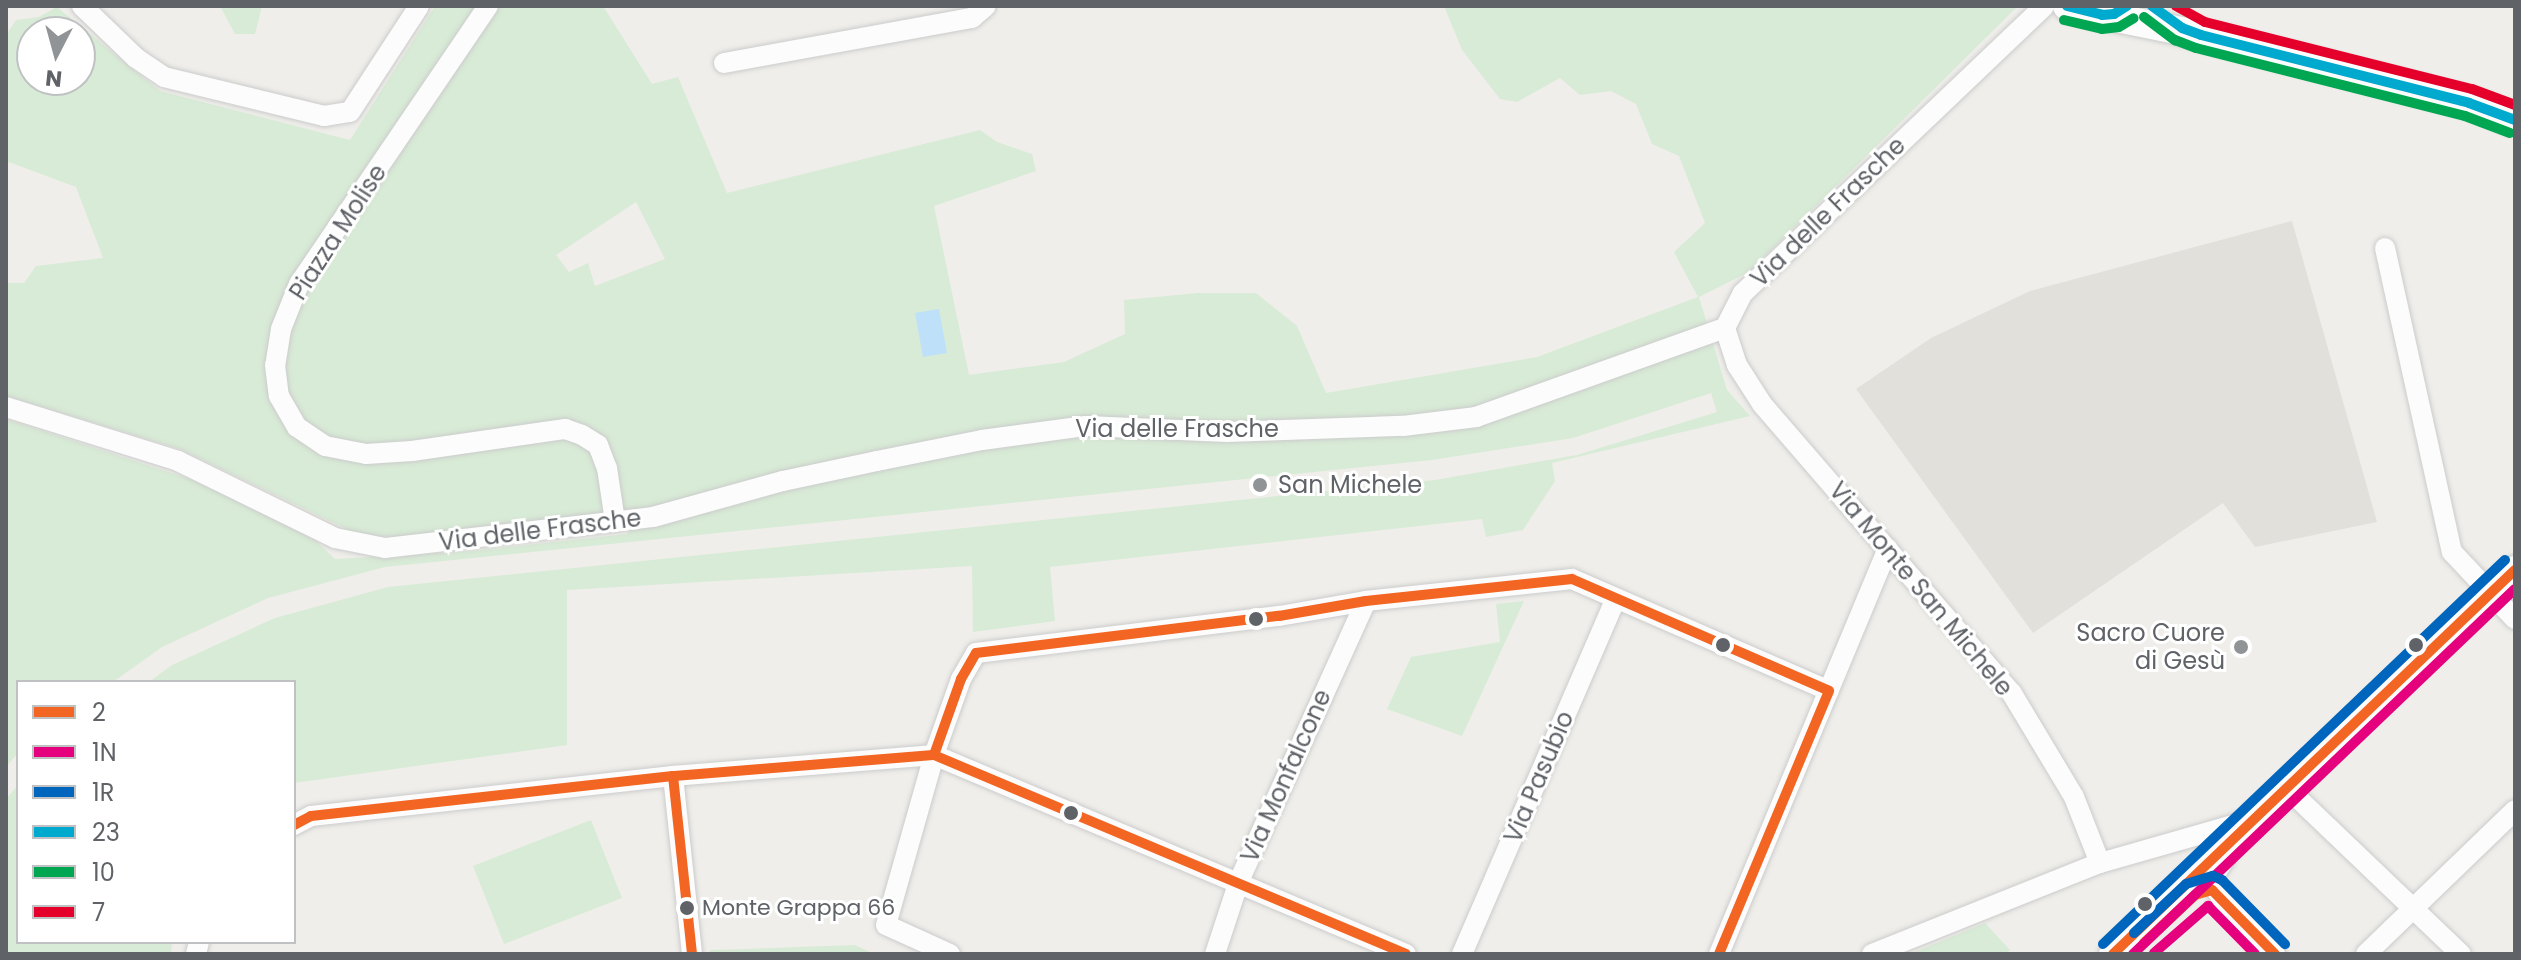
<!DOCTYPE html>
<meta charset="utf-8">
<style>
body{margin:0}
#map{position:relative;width:2521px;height:960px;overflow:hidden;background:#efeeea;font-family:Poppins,sans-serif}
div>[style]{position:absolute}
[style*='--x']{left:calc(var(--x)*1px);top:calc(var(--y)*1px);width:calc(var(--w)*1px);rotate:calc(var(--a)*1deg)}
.education>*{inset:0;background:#e2e0da}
.green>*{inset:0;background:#d8ebd6}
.water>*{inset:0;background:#bfe0f9}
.roads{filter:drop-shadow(0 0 2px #cbcccc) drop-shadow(0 0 2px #cbcccc)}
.minor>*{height:20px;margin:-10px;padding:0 10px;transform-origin:10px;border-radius:10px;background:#fdfcfc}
.secondary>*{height:28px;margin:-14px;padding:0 14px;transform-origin:14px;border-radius:14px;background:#fdfcfc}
.bus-1>*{height:10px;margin:-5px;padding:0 5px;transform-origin:5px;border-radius:5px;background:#f26522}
.bus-2>*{height:10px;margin:-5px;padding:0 5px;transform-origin:5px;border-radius:5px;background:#e5007d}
.bus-3>*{height:10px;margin:-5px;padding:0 5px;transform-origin:5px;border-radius:5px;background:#0065bd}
.bus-4>*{height:10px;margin:-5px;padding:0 5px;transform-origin:5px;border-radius:5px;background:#00a9ce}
.bus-5>*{height:10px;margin:-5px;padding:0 5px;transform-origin:5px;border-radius:5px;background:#00a651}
.bus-6>*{height:10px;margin:-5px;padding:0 5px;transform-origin:5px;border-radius:5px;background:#e4002b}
.dots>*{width:22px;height:22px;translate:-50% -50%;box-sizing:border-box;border:4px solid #fff;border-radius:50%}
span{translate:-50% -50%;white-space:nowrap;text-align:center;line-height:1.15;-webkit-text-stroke:6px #fff;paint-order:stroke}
.bus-label{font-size:22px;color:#5f6368}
.left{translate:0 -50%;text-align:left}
.street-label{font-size:24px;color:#5f6368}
.poi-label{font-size:24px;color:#5f6368}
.right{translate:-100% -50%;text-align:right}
.frame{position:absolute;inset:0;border:8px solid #5f6368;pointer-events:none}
.legend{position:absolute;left:16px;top:680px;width:280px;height:264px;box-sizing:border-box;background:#fff;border:2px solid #bfc1c3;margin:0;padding:10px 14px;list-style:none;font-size:24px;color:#5f6368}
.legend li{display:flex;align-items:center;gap:16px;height:40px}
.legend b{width:40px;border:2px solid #bfc1c3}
.north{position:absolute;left:16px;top:16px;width:80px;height:80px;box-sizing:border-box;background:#fff;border:2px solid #bfc1c3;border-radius:50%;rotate:186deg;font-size:22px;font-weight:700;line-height:32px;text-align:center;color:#5f6368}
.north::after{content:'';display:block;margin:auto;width:28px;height:36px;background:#919496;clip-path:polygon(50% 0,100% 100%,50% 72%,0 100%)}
</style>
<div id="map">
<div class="education">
<i style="clip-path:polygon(2292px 221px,2377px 522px,2255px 547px,2223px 503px,2033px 633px,1856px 389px,1931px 338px,2030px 291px)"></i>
</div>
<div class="green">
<i style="clip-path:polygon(220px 6px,262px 6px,255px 34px,235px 34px)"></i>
<i style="clip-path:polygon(evenodd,435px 6px,603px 6px,652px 84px,678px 77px,727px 193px,980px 130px,997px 142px,1032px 154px,1036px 171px,934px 206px,969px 375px,1064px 362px,1125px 334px,1124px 300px,1198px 293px,1256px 293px,1297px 326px,1326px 393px,1537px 357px,1698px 297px,1674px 252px,1705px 223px,1679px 156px,1652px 144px,1636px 104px,1611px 91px,1580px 95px,1560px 78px,1517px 102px,1500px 99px,1462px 50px,1444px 6px,2018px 6px,1749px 272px,1699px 297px,1727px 390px,1750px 416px,1552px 463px,1555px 481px,1523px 530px,1486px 537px,1482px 519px,1050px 567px,1055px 621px,973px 632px,972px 566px,567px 590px,567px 745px,294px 783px,294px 682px,149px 682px,172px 665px,275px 618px,388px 587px,1435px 480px,1577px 455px,1717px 412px,1711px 393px,1573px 438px,1432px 460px,385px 567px,268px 598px,162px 647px,113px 682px,18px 682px,18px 753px,6px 767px,6px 419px,196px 481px,302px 528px,335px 559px,461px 552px,627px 534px,636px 512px,388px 539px,361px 536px,180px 449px,6px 396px,6px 283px,24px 283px,36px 266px,103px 258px,76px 187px,6px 161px,6px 35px,16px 20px,39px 17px,57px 7px,160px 91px,350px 140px,435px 6px,32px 32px,80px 32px,80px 80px,32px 80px,32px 32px,435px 6px,636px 202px,665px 259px,595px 286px,588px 263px,569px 272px,556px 255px,636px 202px)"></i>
<i style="clip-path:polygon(1524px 601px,1462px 736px,1387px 709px,1411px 657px,1500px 642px,1496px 604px)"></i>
<i style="clip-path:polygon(18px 785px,18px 942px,172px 942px,171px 954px,6px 954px,6px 799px)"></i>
<i style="clip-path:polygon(591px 820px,622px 898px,504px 944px,473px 866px)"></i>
<i style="clip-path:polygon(1985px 923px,2010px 950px,2006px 954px,1910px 954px)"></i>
<i style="clip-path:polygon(855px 945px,874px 954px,710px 954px,710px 950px)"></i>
</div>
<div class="water">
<i style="clip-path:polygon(939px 309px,947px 353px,923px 357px,915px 313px)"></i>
</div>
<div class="roads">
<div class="minor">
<i style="--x:82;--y:6;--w:75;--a:43.9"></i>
<i style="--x:136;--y:58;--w:34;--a:34"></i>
<i style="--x:164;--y:77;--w:165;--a:13.7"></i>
<i style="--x:324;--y:116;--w:26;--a:-9"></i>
<i style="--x:350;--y:112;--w:126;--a:-56.9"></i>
<i style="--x:488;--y:6;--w:336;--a:124.2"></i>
<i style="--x:299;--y:284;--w:48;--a:111.8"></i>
<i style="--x:281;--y:329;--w:36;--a:99"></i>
<i style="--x:275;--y:365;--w:31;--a:83"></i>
<i style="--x:279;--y:396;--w:36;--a:60"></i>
<i style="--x:297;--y:427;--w:34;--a:34"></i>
<i style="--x:325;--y:446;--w:42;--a:11"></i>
<i style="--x:366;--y:454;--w:46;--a:-3.7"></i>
<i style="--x:412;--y:451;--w:155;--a:-8.2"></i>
<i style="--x:565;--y:429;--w:18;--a:19"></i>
<i style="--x:582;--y:435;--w:19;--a:32"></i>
<i style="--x:598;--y:445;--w:25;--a:69"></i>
<i style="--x:607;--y:468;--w:54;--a:81.4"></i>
<i style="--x:724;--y:63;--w:252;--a:-10.3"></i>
<i style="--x:972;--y:18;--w:18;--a:-41"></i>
<i style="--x:2385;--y:248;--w:311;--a:77.6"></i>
<i style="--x:2452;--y:552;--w:92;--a:46.8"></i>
<i style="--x:1725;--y:328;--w:39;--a:72"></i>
<i style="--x:1737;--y:365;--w:46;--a:57.3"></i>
<i style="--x:1762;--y:404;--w:381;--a:49.2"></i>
<i style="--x:2011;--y:692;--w:122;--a:59"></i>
<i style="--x:2074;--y:797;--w:71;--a:68.5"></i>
<i style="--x:6;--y:407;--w:180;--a:17.4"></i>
<i style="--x:178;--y:461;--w:175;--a:26.1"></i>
<i style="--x:335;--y:538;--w:51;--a:11.3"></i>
<i style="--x:385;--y:548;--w:270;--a:-6.6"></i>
<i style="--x:653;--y:517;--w:135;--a:-15.5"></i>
<i style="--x:783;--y:481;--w:96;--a:-12"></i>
<i style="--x:877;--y:461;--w:107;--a:-11.3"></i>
<i style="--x:982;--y:440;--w:105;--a:-7.7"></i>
<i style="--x:1086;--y:426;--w:141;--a:2.4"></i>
<i style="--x:1227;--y:432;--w:176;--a:-2"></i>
<i style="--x:1403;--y:426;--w:74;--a:-7"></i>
<i style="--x:1476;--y:417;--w:264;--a:-19.7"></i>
<i style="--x:1725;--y:328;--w:39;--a:-63"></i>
<i style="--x:1743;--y:293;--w:416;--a:-43.6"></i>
<i style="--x:673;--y:776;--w:179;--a:83.9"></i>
<i style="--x:2286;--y:787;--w:242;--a:43.7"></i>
<i style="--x:294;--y:825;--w:19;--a:-28"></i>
<i style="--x:311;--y:816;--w:364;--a:-6.3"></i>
<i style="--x:673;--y:776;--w:262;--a:-4.6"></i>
<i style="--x:934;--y:755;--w:512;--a:22.86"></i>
<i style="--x:2225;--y:859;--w:27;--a:124"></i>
<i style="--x:2210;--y:881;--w:25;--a:56"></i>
<i style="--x:2224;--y:902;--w:73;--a:45.6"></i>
<i style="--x:196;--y:954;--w:12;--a:-76"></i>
<i style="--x:950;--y:954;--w:70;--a:-155.6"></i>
<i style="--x:886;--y:925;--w:177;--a:-74.2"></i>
<i style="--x:934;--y:755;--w:81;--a:-70.4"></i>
<i style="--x:961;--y:679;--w:30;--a:-60"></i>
<i style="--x:976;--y:653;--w:305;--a:-7"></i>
<i style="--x:1279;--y:616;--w:88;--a:-9.8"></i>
<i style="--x:1366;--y:601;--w:207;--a:-6.1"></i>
<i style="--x:1572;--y:579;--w:280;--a:23.5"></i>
<i style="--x:1215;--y:954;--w:77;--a:-71.8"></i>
<i style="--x:1239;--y:881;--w:307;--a:-65.6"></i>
<i style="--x:1462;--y:954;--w:386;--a:-66.6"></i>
<i style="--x:1719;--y:954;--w:439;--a:-67.4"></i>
<i style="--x:1872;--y:954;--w:245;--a:-21.8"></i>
<i style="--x:2100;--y:863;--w:157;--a:-15.9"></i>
<i style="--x:2366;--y:954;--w:207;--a:-44"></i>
</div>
<div class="secondary">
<i style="--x:2067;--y:6;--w:36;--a:14"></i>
<i style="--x:2102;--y:15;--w:18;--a:-13"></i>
<i style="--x:2102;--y:15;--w:101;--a:11.4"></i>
<i style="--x:2201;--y:35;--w:276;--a:14.2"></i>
<i style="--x:2469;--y:103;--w:49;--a:20.3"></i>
<i style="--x:2113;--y:954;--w:556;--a:-43.69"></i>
</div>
</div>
<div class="bus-1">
<i style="--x:934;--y:755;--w:81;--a:-70.4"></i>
<i style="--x:961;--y:679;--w:30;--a:-60"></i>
<i style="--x:976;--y:653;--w:305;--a:-7"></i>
<i style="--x:1279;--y:616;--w:88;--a:-9.8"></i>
<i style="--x:1366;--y:601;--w:207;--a:-6.1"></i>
<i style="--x:1572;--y:579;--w:280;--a:23.5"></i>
<i style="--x:1829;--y:691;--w:285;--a:112.7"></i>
<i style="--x:673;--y:776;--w:179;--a:83.9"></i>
<i style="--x:294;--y:825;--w:19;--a:-28"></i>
<i style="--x:311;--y:816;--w:364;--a:-6.3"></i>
<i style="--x:673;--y:776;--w:262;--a:-4.6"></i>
<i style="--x:934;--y:755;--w:512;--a:22.86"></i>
<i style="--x:2144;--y:943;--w:70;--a:-43.3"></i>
<i style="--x:2195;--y:895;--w:18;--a:-16"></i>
<i style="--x:2212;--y:890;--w:90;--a:45.5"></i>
<i style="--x:2113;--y:954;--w:556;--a:-43.69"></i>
</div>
<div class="bus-2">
<i style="--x:2154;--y:953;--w:72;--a:-41"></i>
<i style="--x:2208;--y:906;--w:67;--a:45.6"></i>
<i style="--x:2133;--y:954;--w:528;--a:-43.7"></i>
</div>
<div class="bus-3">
<i style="--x:2134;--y:933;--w:71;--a:-43.3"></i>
<i style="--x:2186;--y:884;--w:28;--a:-17"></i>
<i style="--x:2213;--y:876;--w:10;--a:24"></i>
<i style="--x:2222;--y:880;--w:90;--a:45.5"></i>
<i style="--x:2103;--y:944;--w:556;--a:-43.69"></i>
</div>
<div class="bus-4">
<i style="--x:2067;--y:6;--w:36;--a:14"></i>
<i style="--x:2102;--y:15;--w:12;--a:-5"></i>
<i style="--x:2114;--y:14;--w:15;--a:-32"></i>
<i style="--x:2152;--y:6;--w:37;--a:36"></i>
<i style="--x:2182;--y:28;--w:20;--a:20"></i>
<i style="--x:2201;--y:35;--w:276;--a:14.2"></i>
<i style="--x:2469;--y:103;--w:49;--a:20.3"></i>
</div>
<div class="bus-5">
<i style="--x:2144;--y:17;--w:39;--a:37"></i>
<i style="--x:2175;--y:40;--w:22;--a:21"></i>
<i style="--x:2196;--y:48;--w:277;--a:14.2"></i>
<i style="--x:2465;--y:116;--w:48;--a:20.7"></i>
<i style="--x:2064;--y:20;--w:39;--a:13"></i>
<i style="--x:2102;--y:29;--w:17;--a:-7"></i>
<i style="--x:2119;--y:27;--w:17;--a:-31"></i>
</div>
<div class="bus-6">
<i style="--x:2176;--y:6;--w:33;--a:29"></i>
<i style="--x:2205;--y:22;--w:275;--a:14.1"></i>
<i style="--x:2472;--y:89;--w:46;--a:20.4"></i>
</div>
<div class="dots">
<i style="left:1260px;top:485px;background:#919496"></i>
<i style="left:1256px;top:619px;background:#5f6368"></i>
<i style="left:1723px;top:645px;background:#5f6368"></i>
<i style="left:2416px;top:645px;background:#5f6368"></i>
<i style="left:2241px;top:647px;background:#919496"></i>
<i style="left:1071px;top:813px;background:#5f6368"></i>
<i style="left:2145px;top:904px;background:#5f6368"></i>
<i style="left:687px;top:908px;background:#5f6368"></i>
</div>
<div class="bus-label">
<span class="left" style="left:702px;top:908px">Monte Grappa 66</span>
</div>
<div class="street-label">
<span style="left:1828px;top:212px;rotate:-44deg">Via delle Frasche</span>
<span style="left:338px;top:232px;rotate:-57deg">Piazza Molise</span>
<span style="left:1177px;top:429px">Via delle Frasche</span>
<span style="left:540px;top:530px;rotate:-7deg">Via delle Frasche</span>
<span style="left:1921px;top:589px;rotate:50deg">Via Monte San Michele</span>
<span style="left:1286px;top:776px;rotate:-66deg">Via Monfalcone</span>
<span style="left:1539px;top:777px;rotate:-67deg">Via Pasubio</span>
</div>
<div class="poi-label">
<span class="left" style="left:1278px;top:485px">San Michele</span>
<span class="right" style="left:2225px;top:647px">Sacro Cuore<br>di Gesù</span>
</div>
<div class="frame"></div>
<ul class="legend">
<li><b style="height:10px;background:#f26522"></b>2</li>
<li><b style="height:10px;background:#e5007d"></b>1N</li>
<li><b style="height:10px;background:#0065bd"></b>1R</li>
<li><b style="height:10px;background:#00a9ce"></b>23</li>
<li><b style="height:10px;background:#00a651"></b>10</li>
<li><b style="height:10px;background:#e4002b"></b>7</li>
</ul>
<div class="north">N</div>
</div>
